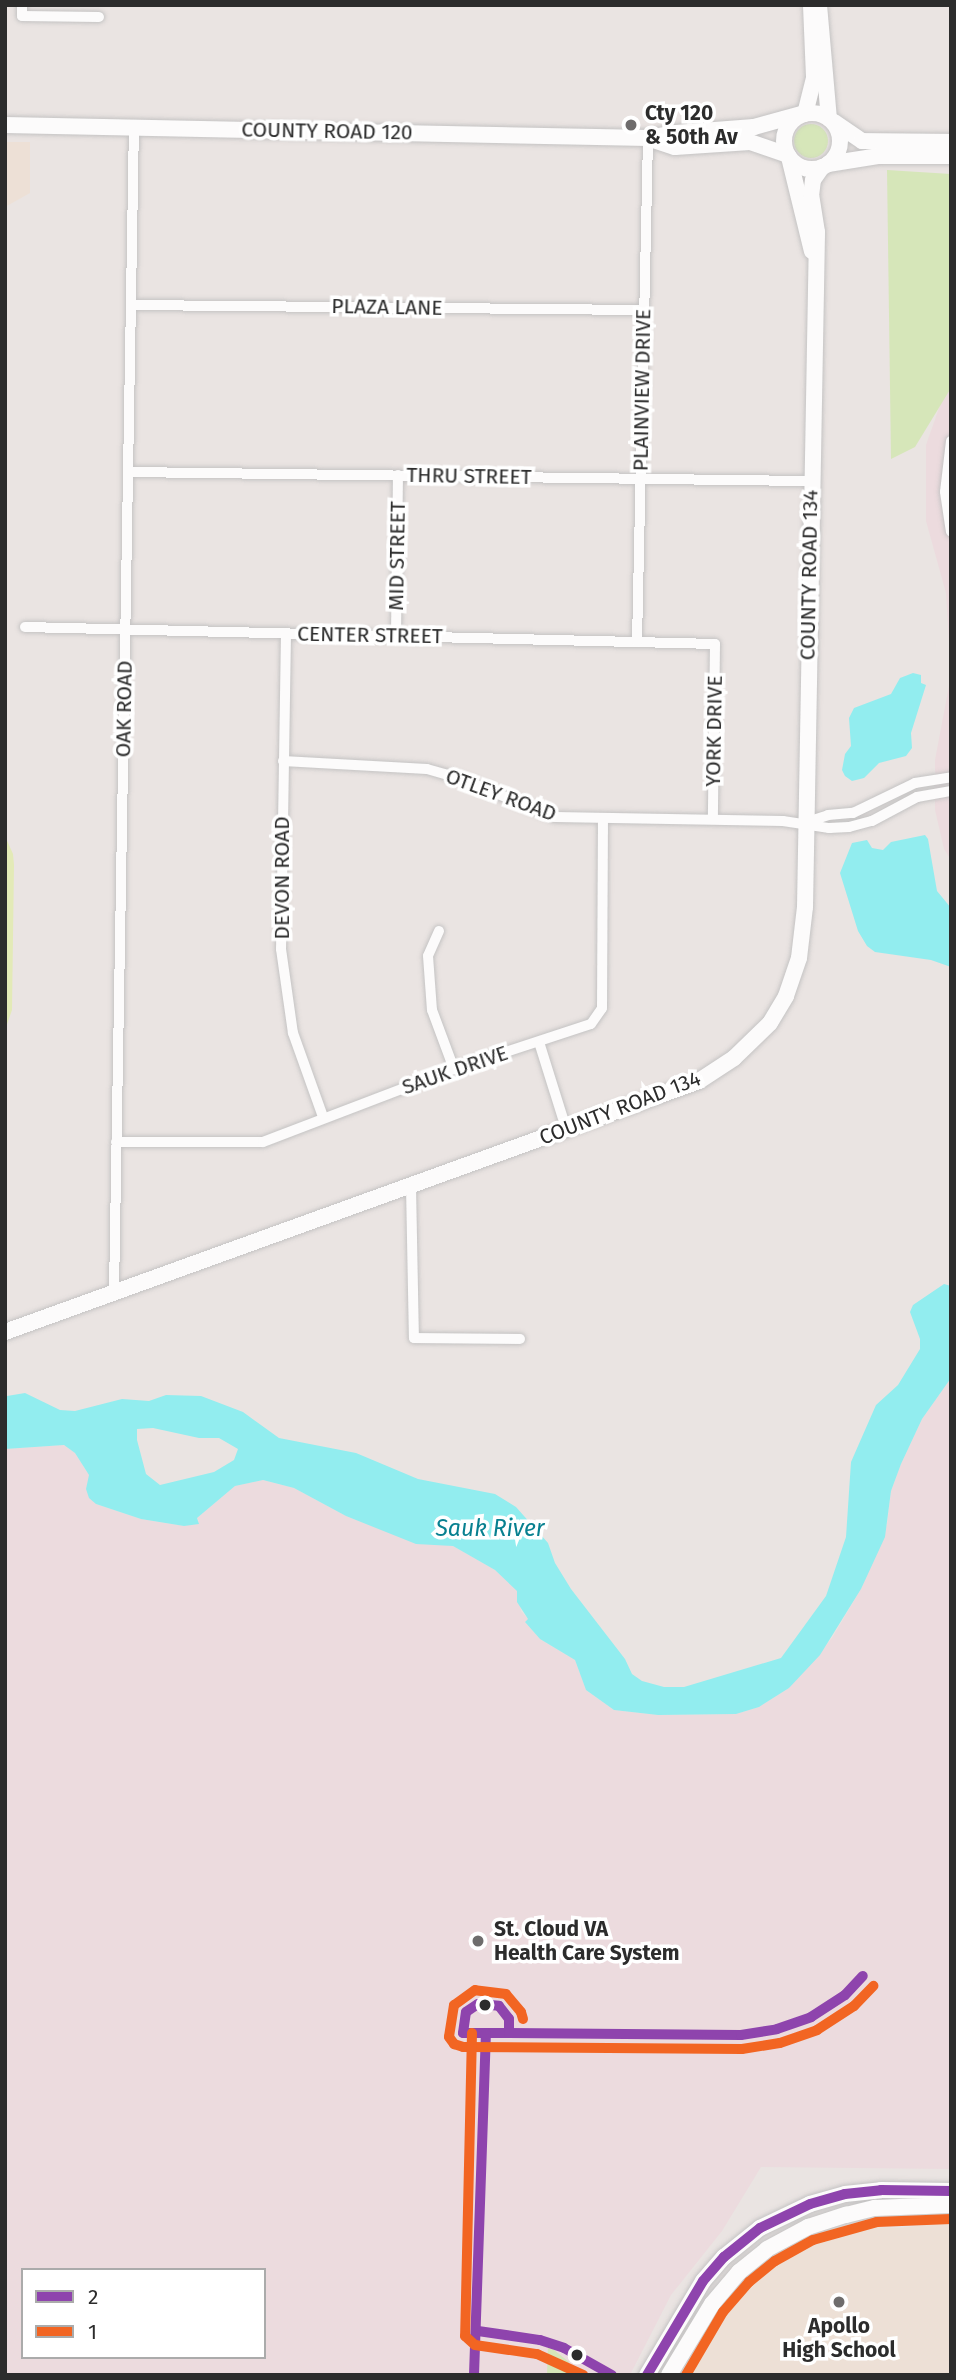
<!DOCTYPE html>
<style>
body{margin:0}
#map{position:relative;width:956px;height:2380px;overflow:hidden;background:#eae4e2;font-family:"Fira Sans",sans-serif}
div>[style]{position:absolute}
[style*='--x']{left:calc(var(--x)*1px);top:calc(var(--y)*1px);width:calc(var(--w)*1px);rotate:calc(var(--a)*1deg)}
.education>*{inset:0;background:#ede0d6}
.medical>*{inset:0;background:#ecdbde}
.green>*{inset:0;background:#d6e6b9}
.round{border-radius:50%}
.pitch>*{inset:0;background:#e3eab7}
.water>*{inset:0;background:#92edef}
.roads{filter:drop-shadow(0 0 2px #c4c3c3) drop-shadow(0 0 2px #c4c3c3)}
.street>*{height:10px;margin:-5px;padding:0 5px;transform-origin:5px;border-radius:5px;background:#fcfbfb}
.secondary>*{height:16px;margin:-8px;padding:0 8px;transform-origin:8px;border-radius:8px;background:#fcfbfb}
.secondary>.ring{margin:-8px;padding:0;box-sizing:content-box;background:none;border:16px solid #fcfbfb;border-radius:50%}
.bus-1>*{height:10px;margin:-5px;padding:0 5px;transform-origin:5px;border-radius:5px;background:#8e44ad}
.bus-2>*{height:10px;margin:-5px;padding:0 5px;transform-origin:5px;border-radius:5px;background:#f26522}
.dots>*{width:19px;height:19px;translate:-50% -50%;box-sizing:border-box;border:4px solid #fff;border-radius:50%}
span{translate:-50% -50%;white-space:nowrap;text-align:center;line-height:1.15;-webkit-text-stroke:7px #fff;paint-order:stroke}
.poi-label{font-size:21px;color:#2c2c2c;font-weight:700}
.left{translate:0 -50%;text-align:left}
.street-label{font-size:21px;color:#2c2c2c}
.water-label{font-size:23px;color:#088090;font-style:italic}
.frame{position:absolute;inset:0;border:7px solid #2c2c2c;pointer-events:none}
.legend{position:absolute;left:21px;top:2268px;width:245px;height:91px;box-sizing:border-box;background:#fff;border:2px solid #ababab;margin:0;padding:9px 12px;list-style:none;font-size:21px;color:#2c2c2c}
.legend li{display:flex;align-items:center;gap:14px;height:35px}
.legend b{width:35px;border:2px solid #ababab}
</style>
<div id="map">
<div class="education">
<i style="clip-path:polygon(5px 142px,30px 142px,30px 193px,5px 207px)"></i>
<i style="clip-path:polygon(951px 2222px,951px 2375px,681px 2375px,734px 2292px,767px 2262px,838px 2233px,872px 2227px,899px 2228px)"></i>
</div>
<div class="medical">
<i style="clip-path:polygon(951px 374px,951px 674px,946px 593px,926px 521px,926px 445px)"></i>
<i style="clip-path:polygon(951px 675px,951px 860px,944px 849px,935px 810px,935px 760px)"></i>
<i style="clip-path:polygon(evenodd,951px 1378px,951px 2169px,761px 2167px,722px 2231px,671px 2295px,630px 2375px,5px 2375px,5px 1449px,64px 1445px,75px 1453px,89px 1475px,96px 1504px,141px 1519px,184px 1526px,199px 1521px,197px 1518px,235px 1486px,263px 1480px,294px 1488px,346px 1516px,401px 1537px,453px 1546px,495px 1570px,518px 1591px,521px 1611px,529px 1620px,525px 1622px,540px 1639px,575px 1660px,586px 1690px,614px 1710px,658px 1715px,736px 1714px,759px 1707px,789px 1688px,832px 1638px,861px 1589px,887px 1525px,891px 1491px,901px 1464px,922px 1419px,951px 1378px,23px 2270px,264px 2270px,264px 2357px,23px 2357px,23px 2270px)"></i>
</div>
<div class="green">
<i class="round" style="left:794px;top:124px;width:34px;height:34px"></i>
<i style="clip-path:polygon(887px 170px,951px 174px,951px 388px,915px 447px,891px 459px)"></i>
<i style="clip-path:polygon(548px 2345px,569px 2362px,568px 2375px,547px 2375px)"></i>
</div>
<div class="pitch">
<i style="clip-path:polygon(5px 836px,13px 854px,14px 865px,12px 1010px,5px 1030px)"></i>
</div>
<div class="water">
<i style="clip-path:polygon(913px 673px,921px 675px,921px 683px,926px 685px,911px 733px,912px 748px,906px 756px,879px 763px,864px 778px,852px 781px,845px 776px,842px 770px,845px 754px,851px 746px,849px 718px,854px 708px,891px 694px,900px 678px)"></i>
<i style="clip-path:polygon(925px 835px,928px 839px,937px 891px,951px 908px,951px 967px,931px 960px,875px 952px,867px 946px,858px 931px,840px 873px,852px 843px,867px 840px,872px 848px,883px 850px,891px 842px)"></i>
<i style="clip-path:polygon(evenodd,944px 1284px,951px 1286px,951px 1378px,922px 1419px,901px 1464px,891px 1491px,885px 1537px,861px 1589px,820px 1655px,789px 1688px,759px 1707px,736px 1714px,658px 1715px,614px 1710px,586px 1690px,575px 1660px,540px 1639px,525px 1622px,528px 1619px,517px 1602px,517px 1591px,495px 1570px,453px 1546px,416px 1544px,346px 1516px,294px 1488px,263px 1480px,235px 1486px,197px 1518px,199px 1524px,184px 1526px,141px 1519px,96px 1504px,89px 1498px,86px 1489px,89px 1475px,75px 1453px,64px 1445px,5px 1449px,7px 1396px,25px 1393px,60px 1410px,75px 1411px,122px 1399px,149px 1401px,166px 1395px,201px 1396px,243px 1412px,279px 1438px,356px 1453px,418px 1479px,495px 1494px,516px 1507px,548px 1543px,555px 1563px,571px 1589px,625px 1659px,632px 1674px,642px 1681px,664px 1687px,684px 1687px,781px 1658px,826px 1596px,846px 1537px,851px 1462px,876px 1405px,898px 1385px,920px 1349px,920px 1339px,910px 1312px,913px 1305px,944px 1284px,153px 1428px,199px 1438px,219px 1438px,238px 1449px,234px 1460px,214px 1472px,160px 1485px,146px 1474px,137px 1440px,137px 1429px,153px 1428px)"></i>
</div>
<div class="roads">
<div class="street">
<i style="--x:22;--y:5;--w:11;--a:90"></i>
<i style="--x:22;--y:16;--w:77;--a:0.7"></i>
<i style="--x:131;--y:305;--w:512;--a:0.56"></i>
<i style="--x:951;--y:441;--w:51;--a:96.7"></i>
<i style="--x:945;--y:492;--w:40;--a:81.5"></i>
<i style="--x:128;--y:472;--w:682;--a:0.76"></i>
<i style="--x:25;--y:627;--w:690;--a:1.41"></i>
<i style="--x:715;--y:644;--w:175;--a:90.7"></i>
<i style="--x:286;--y:633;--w:316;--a:90.9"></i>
<i style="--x:281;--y:949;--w:85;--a:81.9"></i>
<i style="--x:293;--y:1033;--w:89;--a:70.3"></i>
<i style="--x:396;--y:636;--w:161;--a:-89.3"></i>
<i style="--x:637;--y:642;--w:504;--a:-88.75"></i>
<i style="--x:283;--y:761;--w:144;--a:3.2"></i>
<i style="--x:427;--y:769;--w:35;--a:16"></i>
<i style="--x:461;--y:779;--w:101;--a:22"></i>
<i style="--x:555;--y:817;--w:228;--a:1"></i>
<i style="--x:783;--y:821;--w:47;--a:8.7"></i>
<i style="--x:829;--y:828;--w:20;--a:-3"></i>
<i style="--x:849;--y:827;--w:24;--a:-15"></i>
<i style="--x:872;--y:821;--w:51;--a:-28.1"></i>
<i style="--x:917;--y:797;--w:35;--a:-10"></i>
<i style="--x:807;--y:822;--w:22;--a:-18"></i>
<i style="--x:828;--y:815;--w:25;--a:-5"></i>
<i style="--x:853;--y:813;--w:69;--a:-25.8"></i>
<i style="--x:915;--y:783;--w:36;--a:-9"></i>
<i style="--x:439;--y:931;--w:27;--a:114"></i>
<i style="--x:428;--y:956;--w:54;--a:85.8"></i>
<i style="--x:432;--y:1010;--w:63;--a:69.6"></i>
<i style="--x:539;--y:1042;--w:90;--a:72.6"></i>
<i style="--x:116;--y:1142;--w:147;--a:0"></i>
<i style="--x:263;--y:1142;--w:204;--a:-20.9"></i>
<i style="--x:454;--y:1069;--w:144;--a:-18.2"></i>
<i style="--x:591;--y:1024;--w:19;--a:-55"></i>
<i style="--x:602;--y:1008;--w:189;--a:-89.7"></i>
<i style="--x:411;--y:1186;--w:152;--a:88.9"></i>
<i style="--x:414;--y:1338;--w:106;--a:0.5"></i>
<i style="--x:114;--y:1292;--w:1166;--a:-89.02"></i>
</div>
<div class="secondary">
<i style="--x:819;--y:5;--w:114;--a:85"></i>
<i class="ring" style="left:784px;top:113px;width:40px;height:40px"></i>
<i style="--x:805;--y:114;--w:38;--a:-76"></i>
<i style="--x:814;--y:77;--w:72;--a:-92.4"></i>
<i style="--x:834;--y:122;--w:34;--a:34"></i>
<i style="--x:862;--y:141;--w:89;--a:0.6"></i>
<i style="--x:5;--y:125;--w:643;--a:1.16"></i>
<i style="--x:648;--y:138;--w:28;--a:-10"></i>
<i style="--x:676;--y:133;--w:78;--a:-4.4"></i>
<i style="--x:754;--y:127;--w:49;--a:-15.5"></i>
<i style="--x:650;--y:139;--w:26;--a:18"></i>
<i style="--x:675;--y:147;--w:75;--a:-3.8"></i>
<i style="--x:750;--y:142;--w:40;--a:18.9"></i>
<i style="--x:789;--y:157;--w:97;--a:76.3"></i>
<i style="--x:828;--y:164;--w:52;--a:-8.9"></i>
<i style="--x:879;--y:156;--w:72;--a:0"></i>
<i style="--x:5;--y:1332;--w:738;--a:-19.88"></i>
<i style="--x:699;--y:1081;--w:42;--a:-33.3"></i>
<i style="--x:734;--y:1058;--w:50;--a:-44.2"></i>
<i style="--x:770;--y:1023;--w:31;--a:-59"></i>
<i style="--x:786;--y:996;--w:40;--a:-71.1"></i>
<i style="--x:799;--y:958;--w:51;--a:-83.3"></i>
<i style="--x:805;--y:907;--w:675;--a:-88.98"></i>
<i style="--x:817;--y:232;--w:36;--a:-99"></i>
<i style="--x:811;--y:196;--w:16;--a:-83"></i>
<i style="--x:813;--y:180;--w:16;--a:-55"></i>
<i style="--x:647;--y:2375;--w:109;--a:-59.2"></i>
<i style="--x:703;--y:2281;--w:32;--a:-49"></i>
<i style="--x:724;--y:2257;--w:46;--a:-38.9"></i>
<i style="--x:760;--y:2228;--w:55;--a:-25.6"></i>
<i style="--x:810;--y:2204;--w:36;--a:-16"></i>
<i style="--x:845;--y:2194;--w:36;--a:-6"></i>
<i style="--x:881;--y:2190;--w:70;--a:0.8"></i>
<i style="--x:669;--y:2375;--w:83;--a:-58.8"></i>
<i style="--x:712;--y:2304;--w:42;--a:-49.8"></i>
<i style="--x:739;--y:2272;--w:36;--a:-39"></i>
<i style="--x:767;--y:2249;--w:47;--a:-28.2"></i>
<i style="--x:808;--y:2227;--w:40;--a:-18"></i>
<i style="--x:846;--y:2215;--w:30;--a:-14"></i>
<i style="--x:875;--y:2208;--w:76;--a:-2.3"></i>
</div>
</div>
<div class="bus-1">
<i style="--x:478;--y:2004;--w:21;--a:5"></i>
<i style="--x:499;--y:2006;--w:16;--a:52"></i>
<i style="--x:509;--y:2019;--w:14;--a:90"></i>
<i style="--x:509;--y:2033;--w:46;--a:180"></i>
<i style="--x:463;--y:2033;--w:21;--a:-82"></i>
<i style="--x:466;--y:2012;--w:14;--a:-34"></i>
<i style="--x:509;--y:2033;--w:232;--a:0.5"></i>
<i style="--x:741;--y:2035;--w:36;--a:-9"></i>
<i style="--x:777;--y:2029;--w:36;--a:-19"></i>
<i style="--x:811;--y:2017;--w:40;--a:-32.9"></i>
<i style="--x:845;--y:1995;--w:26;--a:-47"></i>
<i style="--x:478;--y:2331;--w:63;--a:8.3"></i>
<i style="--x:540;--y:2340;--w:25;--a:18"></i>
<i style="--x:564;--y:2348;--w:55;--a:29.4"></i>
<i style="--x:474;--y:2375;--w:342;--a:-88"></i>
<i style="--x:647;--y:2375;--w:109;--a:-59.2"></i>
<i style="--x:703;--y:2281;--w:32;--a:-49"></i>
<i style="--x:724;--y:2257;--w:46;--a:-38.9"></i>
<i style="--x:760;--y:2228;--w:55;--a:-25.6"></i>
<i style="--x:810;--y:2204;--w:36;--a:-16"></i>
<i style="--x:845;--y:2194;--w:36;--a:-6"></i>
<i style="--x:881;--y:2190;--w:70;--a:0.8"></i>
</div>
<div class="bus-2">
<i style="--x:523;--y:2019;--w:7;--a:-106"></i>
<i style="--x:521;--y:2012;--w:23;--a:-130"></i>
<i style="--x:506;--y:1994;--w:31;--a:-173"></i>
<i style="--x:475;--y:1990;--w:26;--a:144"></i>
<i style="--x:454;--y:2005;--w:32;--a:99"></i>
<i style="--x:449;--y:2037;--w:9;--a:54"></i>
<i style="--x:454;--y:2044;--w:9;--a:18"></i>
<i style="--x:463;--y:2047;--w:279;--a:0.4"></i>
<i style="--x:742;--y:2049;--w:38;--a:-9"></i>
<i style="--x:780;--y:2043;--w:39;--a:-19"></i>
<i style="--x:817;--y:2030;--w:44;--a:-33"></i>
<i style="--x:854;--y:2006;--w:28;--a:-46"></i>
<i style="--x:472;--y:2033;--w:303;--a:91.3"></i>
<i style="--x:465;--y:2336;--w:13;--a:42"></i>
<i style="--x:475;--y:2345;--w:63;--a:8.3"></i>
<i style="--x:537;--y:2354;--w:51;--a:24.5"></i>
<i style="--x:686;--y:2375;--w:73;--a:-59.6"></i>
<i style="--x:723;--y:2312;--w:40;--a:-49"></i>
<i style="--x:749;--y:2282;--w:33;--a:-39"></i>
<i style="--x:775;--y:2261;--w:43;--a:-28.9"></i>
<i style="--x:813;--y:2240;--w:66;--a:-15.7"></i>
<i style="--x:877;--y:2222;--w:74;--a:-2.3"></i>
</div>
<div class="dots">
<i style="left:631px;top:125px;background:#6e6c6c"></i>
<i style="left:478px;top:1941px;background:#6e6c6c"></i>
<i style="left:485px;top:2005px;background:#2c2c2c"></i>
<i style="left:839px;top:2302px;background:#6e6c6c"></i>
<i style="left:577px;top:2355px;background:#2c2c2c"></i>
</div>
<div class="poi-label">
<span class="left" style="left:645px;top:125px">Cty 120<br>&amp; 50th Av</span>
<span class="left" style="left:494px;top:1941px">St. Cloud VA<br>Health Care System</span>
<span style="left:839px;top:2338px">Apollo<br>High School</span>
</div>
<div class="street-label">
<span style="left:327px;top:131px;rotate:1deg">COUNTY ROAD 120</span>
<span style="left:387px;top:307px;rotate:1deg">PLAZA LANE</span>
<span style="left:642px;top:390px;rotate:-89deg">PLAINVIEW DRIVE</span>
<span style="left:469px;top:476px;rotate:1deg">THRU STREET</span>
<span style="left:397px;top:556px;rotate:-89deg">MID STREET</span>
<span style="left:809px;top:575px;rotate:-89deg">COUNTY ROAD 134</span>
<span style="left:370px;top:635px;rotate:1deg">CENTER STREET</span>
<span style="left:124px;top:709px;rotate:-89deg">OAK ROAD</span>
<span style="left:714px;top:731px;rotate:-89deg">YORK DRIVE</span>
<span style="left:501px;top:795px;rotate:20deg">OTLEY ROAD</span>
<span style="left:282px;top:878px;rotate:-90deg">DEVON ROAD</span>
<span style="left:455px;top:1070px;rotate:-19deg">SAUK DRIVE</span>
<span style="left:620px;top:1108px;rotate:-21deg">COUNTY ROAD 134</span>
</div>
<div class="water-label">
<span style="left:490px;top:1528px">Sauk River</span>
</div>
<div class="frame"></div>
<ul class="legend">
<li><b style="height:9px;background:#8e44ad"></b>2</li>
<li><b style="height:9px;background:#f26522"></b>1</li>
</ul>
</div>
